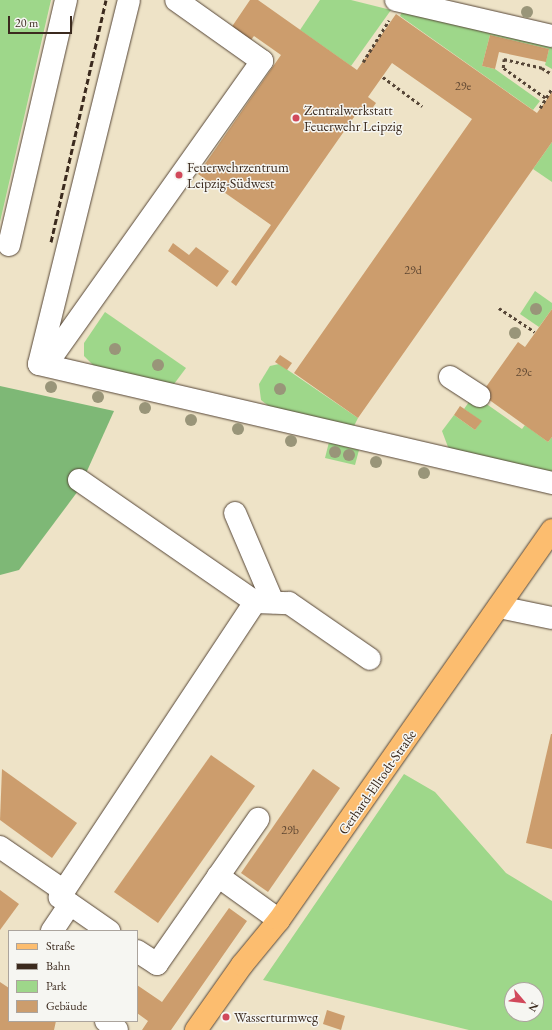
<!DOCTYPE html>
<meta charset="utf-8">
<style>
body{margin:0}
#map{position:relative;width:552px;height:1030px;overflow:hidden;background:#eee3c7;font-family:"EB Garamond",serif}
div>[style]{position:absolute}
[style*='--x']{left:calc(var(--x)*1px);top:calc(var(--y)*1px);width:calc(var(--w)*1px);rotate:calc(var(--a)*1deg)}
.green>*{inset:0;background:#9ed78a}
.forest>*{inset:0;background:#7eb876}
.building>*{inset:0;background:#cc9d6d}
.path>*{height:2.5px;margin-top:-1.25px;transform-origin:0;background:repeating-linear-gradient(90deg,#564637 0 3px,transparent 0 6px)}
.roads{filter:drop-shadow(0 0 1px #564637) drop-shadow(0 0 1px #564637)}
.minor>*{height:22px;margin:-11px;padding:0 11px;transform-origin:11px;border-radius:11px;background:#fff}
.major>*{height:22px;margin:-11px;padding:0 11px;transform-origin:11px;border-radius:11px;background:#fcbd6f}
.rail>*{height:3px;margin-top:-1.5px;transform-origin:0;background:repeating-linear-gradient(90deg,#3b2a1e 0 6px,transparent 0 9px)}
.trees>*{width:12px;height:12px;margin:-6px;border-radius:50%;background:#999579}
.dots>*{width:11px;height:11px;translate:-50% -50%;box-sizing:border-box;border:2px solid #f6f6f2;border-radius:50%}
span{translate:-50% -50%;white-space:nowrap;text-align:center;line-height:1.15;-webkit-text-stroke:3px #f6f6f2;paint-order:stroke}
.number-label{font-size:12px;color:#5f4732}
.number-label span{-webkit-text-stroke-width:0}
.poi-label{font-size:14px;color:#3b2a1e}
.left{translate:0 -50%;text-align:left}
.street-label{font-size:14px;color:#3b2a1e}
.legend{position:absolute;left:8px;top:930px;width:130px;height:92px;box-sizing:border-box;background:#f6f6f2;border:1px solid #aba49d;margin:0;padding:5px 7px;list-style:none;font-size:12px;color:#3b2a1e}
.legend li{display:flex;align-items:center;gap:8px;height:20px}
.legend b{width:20px;border:1px solid #aba49d}
.north{position:absolute;left:504px;top:982px;width:40px;height:40px;box-sizing:border-box;background:#f6f6f2;border:1px solid #aba49d;border-radius:50%;rotate:118deg;font-size:11px;font-weight:700;line-height:16px;text-align:center;color:#3b2a1e}
.north::after{content:'';display:block;margin:auto;width:14px;height:18px;background:#d1495b;clip-path:polygon(50% 0,100% 100%,50% 72%,0 100%)}
.scale{position:absolute;left:8px;top:16px;width:64px;height:18px;box-sizing:border-box;border:2px solid #3b2a1e;border-top:0;padding-left:5px;font-size:12px;line-height:14px;white-space:nowrap;color:#3b2a1e;-webkit-text-stroke:3px #f6f6f2;paint-order:stroke}
</style>
<div id="map">
<div class="green">
<i style="clip-path:polygon(0 0,51px 0,0 222px)"></i>
<i style="clip-path:polygon(320px 0,351px 0,391px 10px,351px 66px,300px 30px)"></i>
<i style="clip-path:polygon(402px 12px,552px 46px,552px 69px,545px 65px,549px 49px,490px 35px,482px 66px,495px 69px,540px 101px,533px 110px,400px 16px)"></i>
<i style="clip-path:polygon(552px 142px,552px 182px,533px 169px)"></i>
<i style="clip-path:polygon(535px 291px,552px 303px,552px 309px,539px 327px,520px 314px)"></i>
<i style="clip-path:polygon(105px 312px,186px 368px,174px 384px,96px 368px,84px 356px,84px 343px)"></i>
<i style="clip-path:polygon(279px 364px,358px 418px,354px 426px,271px 408px,261px 400px,259px 384px,270px 366px)"></i>
<i style="clip-path:polygon(478px 398px,522px 429px,525px 425px,548px 442px,552px 437px,552px 476px,454px 452px,448px 447px,442px 431px,454px 415px,475px 430px,481px 421px,464px 409px,471px 399px)"></i>
<i style="clip-path:polygon(329px 442px,359px 450px,355px 465px,325px 458px)"></i>
<i style="clip-path:polygon(evenodd,404px 774px,435px 792px,506px 873px,552px 901px,552px 1030px,469px 1030px,263px 980px,404px 774px,512px 990px,536px 990px,536px 1014px,512px 1014px,512px 990px)"></i>
</div>
<div class="forest">
<i style="clip-path:polygon(0 386px,114px 411px,78px 491px,19px 570px,0 575px)"></i>
</div>
<div class="building">
<i style="clip-path:polygon(250px 0,258px 0,357px 70px,396px 14px,537px 113px,552px 92px,552px 142px,358px 418px,294px 373px,472px 119px,392px 63px,368px 97px,376px 103px,369px 113px,361px 107px,236px 286px,231px 282px,271px 225px,198px 174px,281px 55px,254px 36px,250px 41px,231px 28px)"></i>
<i style="clip-path:polygon(490px 35px,549px 49px,546px 62px,499px 52px,495px 69px,482px 66px)"></i>
<i style="clip-path:polygon(173px 243px,189px 255px,196px 247px,229px 271px,217px 287px,168px 251px)"></i>
<i style="clip-path:polygon(552px 309px,552px 437px,548px 442px,481px 394px,518px 342px,525px 347px)"></i>
<i style="clip-path:polygon(280px 355px,292px 363px,287px 370px,275px 362px)"></i>
<i style="clip-path:polygon(460px 406px,482px 421px,475px 430px,454px 415px)"></i>
<i style="clip-path:polygon(551px 734px,552px 734px,552px 849px,526px 843px)"></i>
<i style="clip-path:polygon(211px 755px,255px 786px,158px 923px,114px 892px)"></i>
<i style="clip-path:polygon(2px 769px,77px 823px,52px 858px,0 820px)"></i>
<i style="clip-path:polygon(313px 769px,340px 788px,268px 892px,241px 873px)"></i>
<i style="clip-path:polygon(0 890px,19px 904px,0 930px)"></i>
<i style="clip-path:polygon(229px 908px,247px 921px,171px 1030px,142px 1030px,148px 1021px,137px 1013px,137px 985px,162px 1002px)"></i>
<i style="clip-path:polygon(0 982px,9px 988px,9px 1021px,56px 1021px,54px 1030px,0 1030px)"></i>
<i style="clip-path:polygon(327px 1010px,345px 1016px,341px 1030px,323px 1024px)"></i>
</div>
<div class="path">
<i style="--x:363;--y:62;--w:49;--a:-58.2"></i>
<i style="--x:383;--y:77;--w:49;--a:36.6"></i>
<i style="--x:545;--y:98;--w:52;--a:-144.5"></i>
<i style="--x:503;--y:68;--w:9;--a:-84"></i>
<i style="--x:504;--y:59;--w:39;--a:13"></i>
<i style="--x:542;--y:68;--w:12;--a:31"></i>
<i style="--x:540;--y:108;--w:23;--a:-59"></i>
<i style="--x:499;--y:308;--w:43;--a:33.7"></i>
</div>
<div class="roads">
<div class="minor">
<i style="--x:129;--y:0;--w:375;--a:103.9"></i>
<i style="--x:39;--y:364;--w:527;--a:13.06"></i>
<i style="--x:396;--y:0;--w:160;--a:13"></i>
<i style="--x:9;--y:245;--w:252;--a:-76.9"></i>
<i style="--x:46;--y:365;--w:373;--a:-54.6"></i>
<i style="--x:262;--y:61;--w:105;--a:-144.7"></i>
<i style="--x:450;--y:377;--w:35;--a:33"></i>
<i style="--x:79;--y:480;--w:214;--a:34.7"></i>
<i style="--x:255;--y:602;--w:354;--a:123.5"></i>
<i style="--x:60;--y:897;--w:60;--a:34.8"></i>
<i style="--x:235;--y:513;--w:97;--a:66.9"></i>
<i style="--x:255;--y:602;--w:34;--a:2"></i>
<i style="--x:289;--y:603;--w:98;--a:34.7"></i>
<i style="--x:499;--y:607;--w:54;--a:11.7"></i>
<i style="--x:0;--y:847;--w:78;--a:34.5"></i>
<i style="--x:218;--y:876;--w:75;--a:35.8"></i>
<i style="--x:52;--y:931;--w:32;--a:-56"></i>
<i style="--x:137;--y:951;--w:24;--a:33"></i>
<i style="--x:157;--y:964;--w:177;--a:-55.1"></i>
<i style="--x:106;--y:1021;--w:14;--a:39"></i>
</div>
<div class="major">
<i style="--x:196;--y:1030;--w:80;--a:-54.7"></i>
<i style="--x:242;--y:965;--w:58;--a:-50.6"></i>
<i style="--x:279;--y:920;--w:476;--a:-55"></i>
</div>
</div>
<div class="rail">
<i style="--x:51;--y:242;--w:248;--a:-77.2"></i>
</div>
<div class="trees">
<i style="left:527px;top:12px"></i>
<i style="left:536px;top:309px"></i>
<i style="left:515px;top:333px"></i>
<i style="left:115px;top:349px"></i>
<i style="left:158px;top:365px"></i>
<i style="left:51px;top:387px"></i>
<i style="left:280px;top:389px"></i>
<i style="left:98px;top:397px"></i>
<i style="left:145px;top:408px"></i>
<i style="left:191px;top:420px"></i>
<i style="left:238px;top:429px"></i>
<i style="left:291px;top:441px"></i>
<i style="left:335px;top:452px"></i>
<i style="left:349px;top:455px"></i>
<i style="left:376px;top:462px"></i>
<i style="left:424px;top:473px"></i>
</div>
<div class="dots">
<i style="left:296px;top:118px;background:#d1495b"></i>
<i style="left:179px;top:175px;background:#d1495b"></i>
<i style="left:226px;top:1017px;background:#d1495b"></i>
</div>
<div class="number-label">
<span style="left:463px;top:87px">29e</span>
<span style="left:413px;top:271px">29d</span>
<span style="left:524px;top:373px">29c</span>
<span style="left:290px;top:831px">29b</span>
</div>
<div class="poi-label">
<span class="left" style="left:304px;top:118px">Zentralwerkstatt<br>Feuerwehr Leipzig</span>
<span class="left" style="left:187px;top:175px">Feuerwehrzentrum<br>Leipzig-Südwest</span>
<span class="left" style="left:234px;top:1017px">Wasserturmweg</span>
</div>
<div class="street-label">
<span style="left:377px;top:782px;rotate:-55deg">Gerhard-Ellrodt-Straße</span>
</div>
<ul class="legend">
<li><b style="height:5px;background:#fcbd6f"></b>Straße</li>
<li><b style="height:5px;background:#3b2a1e"></b>Bahn</li>
<li><b style="height:11px;background:#9ed78a"></b>Park</li>
<li><b style="height:11px;background:#cc9d6d"></b>Gebäude</li>
</ul>
<div class="north">N</div>
<div class="scale">20 m</div>
</div>
